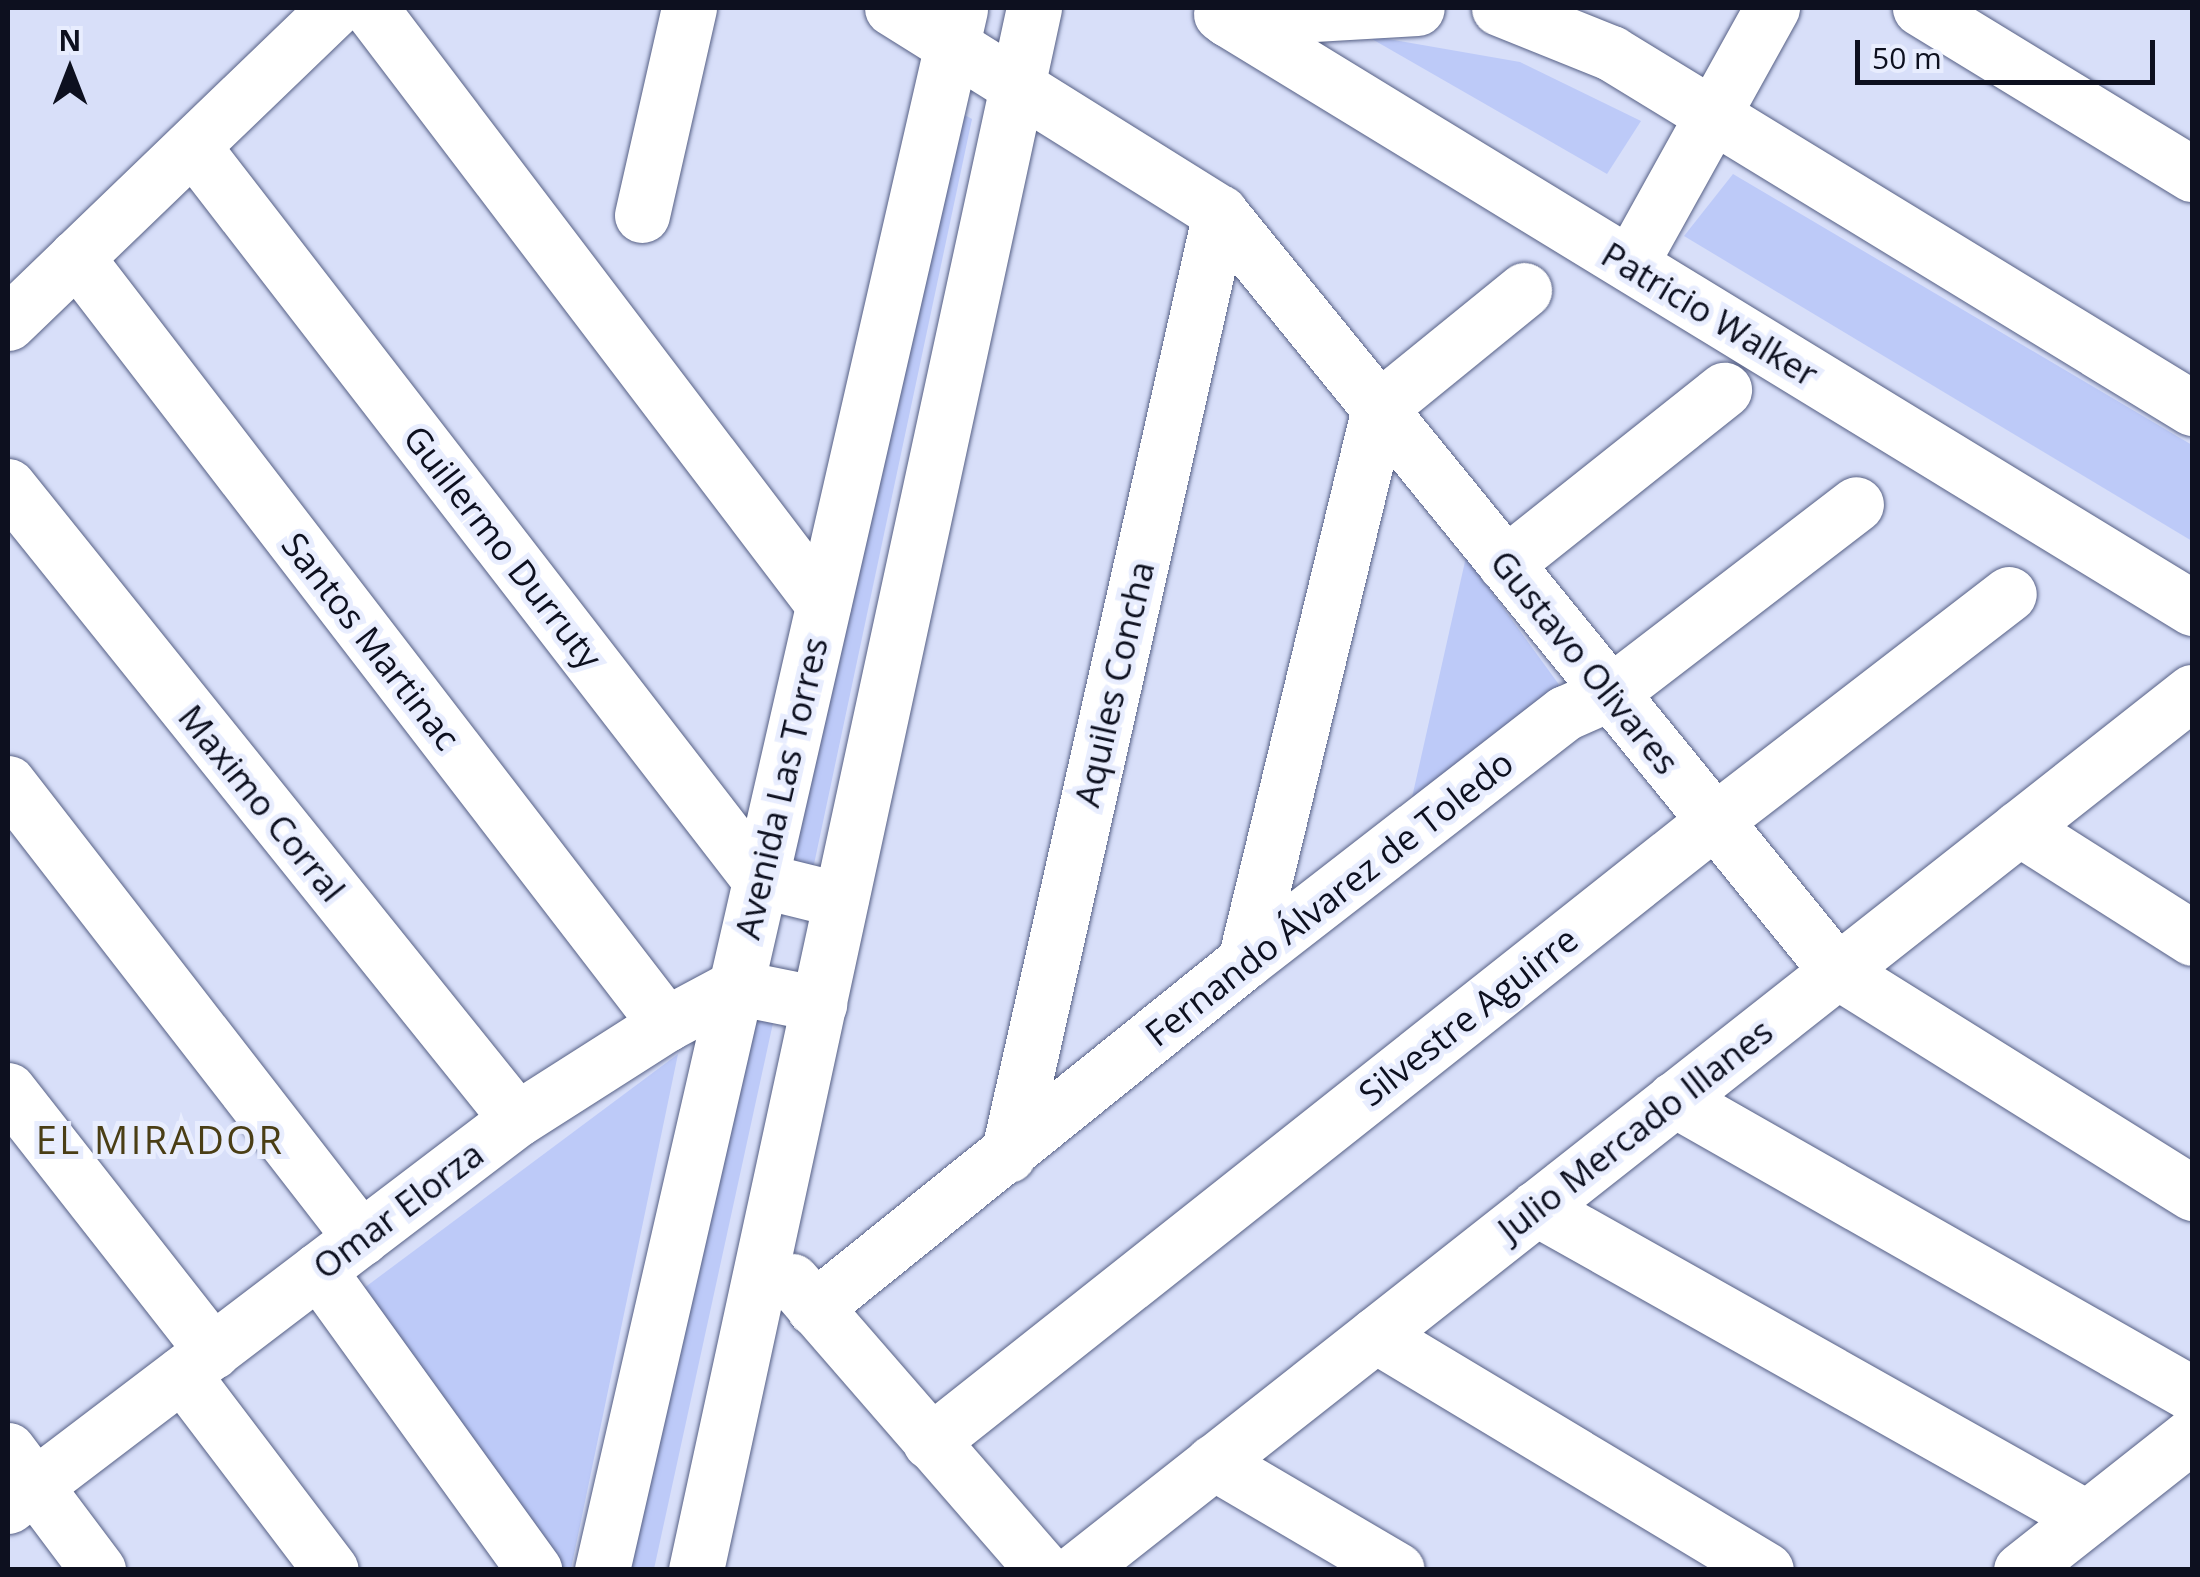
<!DOCTYPE html>
<meta charset="utf-8">
<style>
body{margin:0}
#map{position:relative;width:2200px;height:1577px;overflow:hidden;background:#d8dff9;font-family:"Open Sans",sans-serif}
div>[style]{position:absolute}
[style*='--x']{left:calc(var(--x)*1px);top:calc(var(--y)*1px);width:calc(var(--w)*1px);rotate:calc(var(--a)*1deg)}
.green>*{inset:0;background:#bdcaf8}
.roads{filter:drop-shadow(0 0 2px #566085) drop-shadow(0 0 2px #566085)}
.minor>*{height:55px;margin:-27.5px;padding:0 27.5px;transform-origin:27.5px;border-radius:27.5px;background:#fff}
span{translate:-50% -50%;white-space:nowrap;text-align:center;line-height:1.15;-webkit-text-stroke:10px #e8edfe;paint-order:stroke}
.street-label{font-size:35px;color:#0d101f}
.neighbourhood-label{font-size:38px;color:#4a3e15;letter-spacing:2.5px}
.frame{position:absolute;inset:0;border:10px solid #0d101f;pointer-events:none}
.north{position:absolute;left:20px;top:20px;width:100px;height:100px;-webkit-text-stroke:8px #e8edfe;paint-order:stroke;rotate:0deg;font-size:28px;font-weight:700;line-height:40px;text-align:center;color:#0d101f}
.north::after{content:'';display:block;margin:auto;width:35px;height:45px;background:#0d101f;clip-path:polygon(50% 0,100% 100%,50% 72%,0 100%)}
.scale{position:absolute;left:1855px;top:40px;width:300px;height:45px;box-sizing:border-box;border:5px solid #0d101f;border-top:0;padding-left:12px;font-size:30px;line-height:35px;white-space:nowrap;color:#0d101f;-webkit-text-stroke:8px #e8edfe;paint-order:stroke}
</style>
<div id="map">
<div class="green">
<i style="clip-path:polygon(1365px 35px,1520px 62px,1641px 121px,1607px 174px)"></i>
<i style="clip-path:polygon(948px 106px,972px 119px,813px 869px,785px 864px)"></i>
<i style="clip-path:polygon(1733px 174px,2192px 445px,2192px 541px,1684px 236px)"></i>
<i style="clip-path:polygon(1466px 557px,1568px 697px,1409px 811px)"></i>
<i style="clip-path:polygon(751px 1019px,773px 1023px,654px 1569px,626px 1570px)"></i>
<i style="clip-path:polygon(678px 1054px,571px 1569px,552px 1569px,356px 1294px)"></i>
</div>
<div class="roads">
<div class="minor">
<i style="--x:370;--y:8;--w:749;--a:52.76"></i>
<i style="--x:892;--y:8;--w:387;--a:32"></i>
<i style="--x:1220;--y:213;--w:977;--a:50.85"></i>
<i style="--x:1837;--y:971;--w:419;--a:32"></i>
<i style="--x:1499;--y:8;--w:121;--a:21.9"></i>
<i style="--x:1611;--y:53;--w:681;--a:31.43"></i>
<i style="--x:1920;--y:8;--w:319;--a:31.4"></i>
<i style="--x:1221;--y:14;--w:9;--a:36"></i>
<i style="--x:1228;--y:19;--w:189;--a:-3.3"></i>
<i style="--x:1228;--y:19;--w:1130;--a:31.42"></i>
<i style="--x:194;--y:148;--w:925;--a:52.29"></i>
<i style="--x:760;--y:880;--w:83;--a:13.9"></i>
<i style="--x:642;--y:215;--w:212;--a:-77.2"></i>
<i style="--x:76;--y:257;--w:968;--a:52.43"></i>
<i style="--x:1630;--y:264;--w:293;--a:-61"></i>
<i style="--x:8;--y:323;--w:454;--a:-43.9"></i>
<i style="--x:8;--y:486;--w:812;--a:51.2"></i>
<i style="--x:1505;--y:564;--w:280;--a:-38.5"></i>
<i style="--x:8;--y:783;--w:576;--a:52.19"></i>
<i style="--x:2019;--y:828;--w:205;--a:32.4"></i>
<i style="--x:1245;--y:961;--w:569;--a:-76.38"></i>
<i style="--x:1379;--y:408;--w:187;--a:-39.1"></i>
<i style="--x:8;--y:1090;--w:332;--a:51.9"></i>
<i style="--x:1674;--y:1099;--w:596;--a:29.66"></i>
<i style="--x:1008;--y:1155;--w:966;--a:-77.32"></i>
<i style="--x:1536;--y:1208;--w:632;--a:29.36"></i>
<i style="--x:318;--y:1270;--w:370;--a:54.2"></i>
<i style="--x:792;--y:1281;--w:383;--a:49"></i>
<i style="--x:814;--y:1308;--w:553;--a:-38.84"></i>
<i style="--x:1245;--y:961;--w:405;--a:-37.8"></i>
<i style="--x:1565;--y:713;--w:49;--a:-24"></i>
<i style="--x:1610;--y:693;--w:310;--a:-37.5"></i>
<i style="--x:1375;--y:1335;--w:456;--a:31"></i>
<i style="--x:182;--y:1374;--w:246;--a:52.8"></i>
<i style="--x:930;--y:1442;--w:1000;--a:-38.38"></i>
<i style="--x:1714;--y:821;--w:372;--a:-37.6"></i>
<i style="--x:8;--y:1450;--w:150;--a:53.1"></i>
<i style="--x:1213;--y:1462;--w:213;--a:30.4"></i>
<i style="--x:8;--y:1506;--w:639;--a:-37.25"></i>
<i style="--x:517;--y:1119;--w:177;--a:-32.5"></i>
<i style="--x:666;--y:1024;--w:78;--a:-28.2"></i>
<i style="--x:735;--y:987;--w:86;--a:11.4"></i>
<i style="--x:602;--y:1570;--w:1601;--a:-77.08"></i>
<i style="--x:696;--y:1570;--w:1598;--a:-77.79"></i>
<i style="--x:1077;--y:1570;--w:1419;--a:-38.22"></i>
<i style="--x:2021;--y:1570;--w:218;--a:-38.3"></i>
</div>
</div>
<div class="street-label">
<span style="left:1710px;top:314px;rotate:31deg">Patricio Walker</span>
<span style="left:503px;top:547px;rotate:52deg">Guillermo Durruty</span>
<span style="left:371px;top:641px;rotate:52deg">Santos Martinac</span>
<span style="left:1585px;top:662px;rotate:51deg">Gustavo Olivares</span>
<span style="left:1114px;top:684px;rotate:-77deg">Aquiles Concha</span>
<span style="left:781px;top:788px;rotate:-77deg">Avenida Las Torres</span>
<span style="left:262px;top:803px;rotate:51deg">Maximo Corral</span>
<span style="left:1329px;top:898px;rotate:-38deg">Fernando Álvarez de Toledo</span>
<span style="left:1468px;top:1016px;rotate:-38deg">Silvestre Aguirre</span>
<span style="left:1635px;top:1130px;rotate:-38deg">Julio Mercado Illanes</span>
<span style="left:398px;top:1210px;rotate:-37deg">Omar Elorza</span>
</div>
<div class="neighbourhood-label">
<span style="left:160px;top:1140px">EL MIRADOR</span>
</div>
<div class="frame"></div>
<div class="north">N</div>
<div class="scale">50 m</div>
</div>
